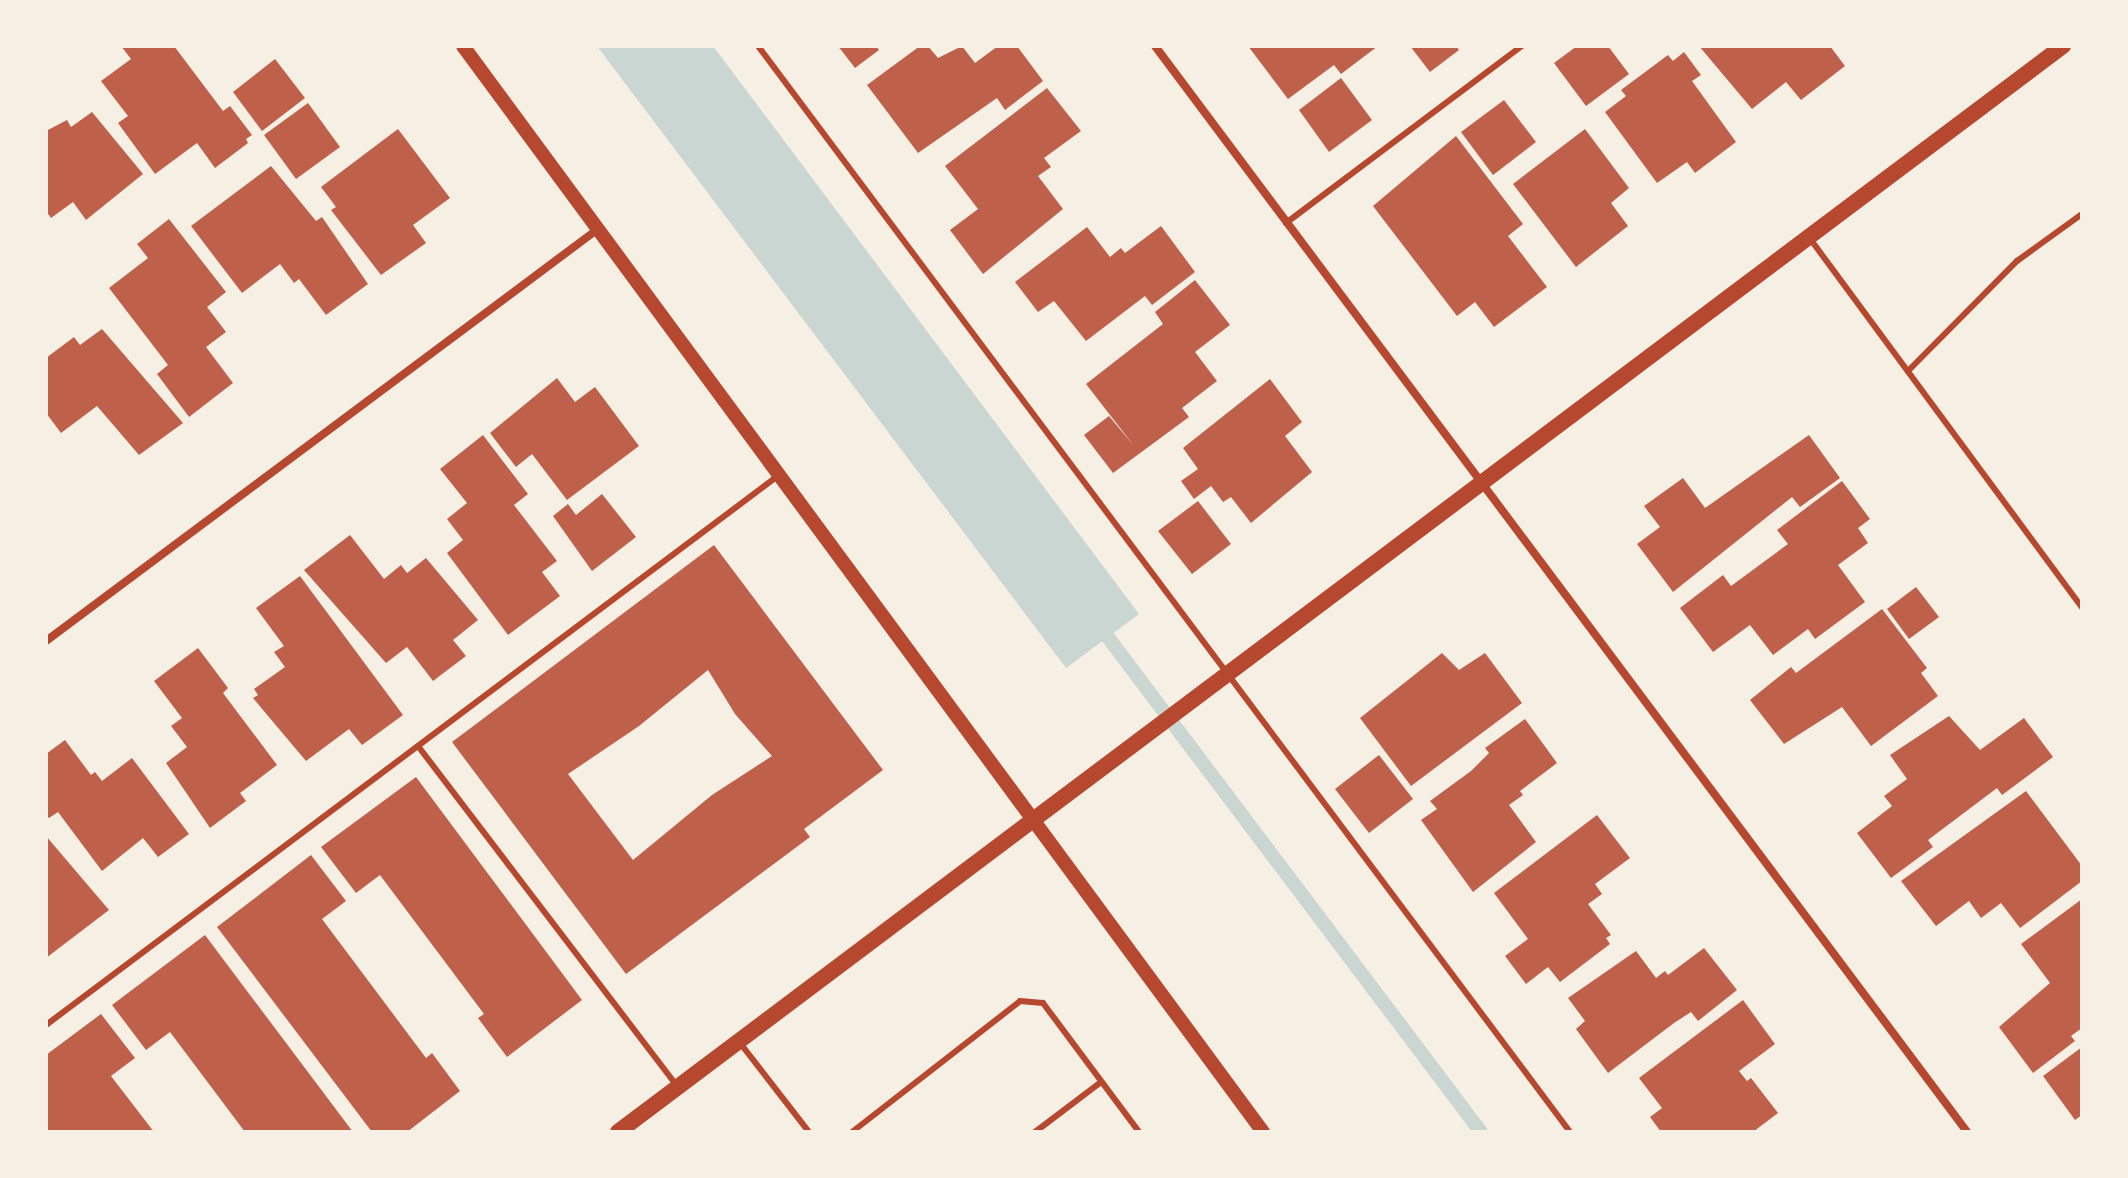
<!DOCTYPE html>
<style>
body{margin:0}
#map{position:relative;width:2128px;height:1178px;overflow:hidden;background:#f6efe4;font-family:"Roboto Serif",serif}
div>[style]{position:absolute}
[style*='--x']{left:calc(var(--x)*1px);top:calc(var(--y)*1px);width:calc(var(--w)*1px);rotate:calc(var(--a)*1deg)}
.water>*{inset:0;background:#c9d6d2}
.stream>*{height:14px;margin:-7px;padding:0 7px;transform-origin:7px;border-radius:7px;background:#c9d6d2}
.building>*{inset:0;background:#bf614a}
.service>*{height:6px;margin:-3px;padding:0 3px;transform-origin:3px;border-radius:3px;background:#b5482f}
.minor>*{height:8px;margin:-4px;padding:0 4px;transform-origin:4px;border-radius:4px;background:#b5482f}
.tertiary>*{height:14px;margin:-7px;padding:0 7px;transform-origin:7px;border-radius:7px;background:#b5482f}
.secondary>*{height:16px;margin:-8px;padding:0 8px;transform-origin:8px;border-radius:8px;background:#b5482f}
span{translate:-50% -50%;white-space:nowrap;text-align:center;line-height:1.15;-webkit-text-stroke:8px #f6efe4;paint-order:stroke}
.frame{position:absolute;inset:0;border:48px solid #f6efe4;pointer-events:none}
</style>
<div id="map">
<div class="water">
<i style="clip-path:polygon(597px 46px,713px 46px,1139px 614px,1066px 668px)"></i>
</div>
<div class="stream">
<i style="--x:1098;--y:624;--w:636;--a:52.99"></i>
</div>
<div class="building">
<i style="clip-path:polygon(121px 46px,174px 46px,223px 111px,230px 106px,252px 135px,246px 139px,248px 143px,215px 168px,197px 143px,155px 174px,118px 123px,128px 116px,101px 81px,131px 59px)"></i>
<i style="clip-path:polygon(838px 46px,876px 46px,879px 50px,855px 68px)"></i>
<i style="clip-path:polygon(920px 46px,928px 46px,938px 58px,962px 46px,975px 63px,998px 46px,1017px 46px,1043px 81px,1005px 110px,997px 98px,918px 153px,867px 85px)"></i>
<i style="clip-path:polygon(1248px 46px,1378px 46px,1341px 74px,1334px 65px,1288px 99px)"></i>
<i style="clip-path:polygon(1410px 46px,1456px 46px,1459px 50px,1430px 72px)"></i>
<i style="clip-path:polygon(1577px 46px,1608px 46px,1629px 74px,1586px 106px,1554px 63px)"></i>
<i style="clip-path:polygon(1699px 46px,1830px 46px,1845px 66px,1801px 100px,1786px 82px,1752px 109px)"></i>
<i style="clip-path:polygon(1684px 52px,1701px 75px,1692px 81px,1736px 142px,1695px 173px,1687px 162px,1657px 183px,1605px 112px,1626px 96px,1621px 90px,1668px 55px,1673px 61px)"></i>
<i style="clip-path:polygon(275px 59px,305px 98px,262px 131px,233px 92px)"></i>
<i style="clip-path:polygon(1341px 78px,1372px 120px,1329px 152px,1299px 110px)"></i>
<i style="clip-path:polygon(1047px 88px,1081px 131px,1044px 158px,1051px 167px,1038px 176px,1063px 209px,983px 274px,950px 230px,978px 209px,945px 166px)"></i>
<i style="clip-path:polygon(1504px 100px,1536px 142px,1493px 175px,1461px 132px)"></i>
<i style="clip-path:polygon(308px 103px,340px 147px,296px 179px,264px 135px)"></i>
<i style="clip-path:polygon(92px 112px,143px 174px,86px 220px,73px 202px,51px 218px,46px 211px,46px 131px,67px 120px,71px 127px)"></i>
<i style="clip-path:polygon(398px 129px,450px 198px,413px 225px,426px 243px,381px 275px,331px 210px,336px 207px,321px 187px)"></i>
<i style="clip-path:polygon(1585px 129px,1629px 188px,1611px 203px,1628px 226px,1576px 267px,1513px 184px)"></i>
<i style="clip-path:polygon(1456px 136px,1523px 224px,1508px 236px,1547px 287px,1494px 327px,1475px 302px,1457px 316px,1373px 206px)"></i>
<i style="clip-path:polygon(271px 166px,316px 221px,322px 217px,368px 284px,326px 315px,299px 279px,294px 283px,280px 264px,242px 293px,191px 226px)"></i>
<i style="clip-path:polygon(169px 219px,226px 292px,207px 307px,226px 332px,206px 347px,233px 383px,189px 417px,157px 374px,168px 365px,109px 288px,148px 258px,137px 244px)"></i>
<i style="clip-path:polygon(1161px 226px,1195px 272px,1152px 305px,1145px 296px,1086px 341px,1054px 301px,1038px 312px,1015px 282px,1087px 227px,1110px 257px,1121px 248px,1125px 253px)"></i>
<i style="clip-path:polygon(1195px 280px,1230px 325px,1195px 352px,1217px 381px,1182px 408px,1189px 417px,1113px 473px,1084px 435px,1109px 416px,1134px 446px,1086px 384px,1163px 324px,1155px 312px)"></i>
<i style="clip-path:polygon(102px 329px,183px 423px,139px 455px,97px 406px,61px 433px,46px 413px,46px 358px,74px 337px,80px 345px)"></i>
<i style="clip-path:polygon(557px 378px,575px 402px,595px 387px,639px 446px,567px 500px,532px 454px,516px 467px,490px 433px)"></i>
<i style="clip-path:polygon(1270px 379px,1302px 422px,1285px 436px,1312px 472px,1251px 523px,1231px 497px,1223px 502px,1211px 486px,1194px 499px,1181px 481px,1198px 469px,1183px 448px)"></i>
<i style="clip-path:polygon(483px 435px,528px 494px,514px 505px,557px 561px,542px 572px,560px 596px,508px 635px,447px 553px,463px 540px,447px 519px,467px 503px,440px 469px)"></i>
<i style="clip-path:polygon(1809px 435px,1840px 478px,1800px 507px,1792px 497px,1673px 592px,1637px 544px,1660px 527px,1644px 506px,1683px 478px,1705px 508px)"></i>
<i style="clip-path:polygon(1842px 481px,1870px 519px,1858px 528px,1868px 543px,1838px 565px,1865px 602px,1815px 639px,1808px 629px,1773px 655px,1750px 625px,1713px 652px,1680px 608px,1723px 575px,1731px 586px,1788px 544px,1777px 530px)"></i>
<i style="clip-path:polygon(602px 494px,636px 537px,592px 571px,553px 516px,568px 504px,576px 515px)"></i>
<i style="clip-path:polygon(1198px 501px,1231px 544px,1192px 574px,1158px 531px)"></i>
<i style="clip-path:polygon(350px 535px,384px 579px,401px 565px,407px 573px,426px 558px,478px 620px,453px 640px,466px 656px,433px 681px,407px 647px,386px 663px,304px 570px)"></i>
<i style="clip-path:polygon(evenodd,714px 545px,883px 770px,804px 829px,810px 837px,626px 974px,452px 742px,714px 545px,708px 670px,735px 714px,772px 756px,712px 795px,633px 860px,568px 774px,639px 726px,708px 670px)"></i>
<i style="clip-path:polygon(300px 576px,403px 715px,362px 745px,349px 729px,306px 761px,253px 698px,258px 695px,254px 689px,285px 667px,274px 652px,284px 646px,256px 608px)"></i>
<i style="clip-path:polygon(1916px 587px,1939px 617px,1909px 639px,1887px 609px)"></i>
<i style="clip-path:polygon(1882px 609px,1927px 668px,1921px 673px,1938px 696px,1871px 746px,1842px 707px,1784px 744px,1750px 700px,1791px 667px,1796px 673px)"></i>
<i style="clip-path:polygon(198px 648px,228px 688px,223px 693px,277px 765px,240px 793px,246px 801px,210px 828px,166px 763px,187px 747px,171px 726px,182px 718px,154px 681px)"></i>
<i style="clip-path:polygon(1442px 653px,1459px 670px,1485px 653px,1522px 703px,1411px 786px,1360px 718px)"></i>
<i style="clip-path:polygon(1949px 716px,1980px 750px,2024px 718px,2053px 757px,2002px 795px,1997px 788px,1928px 840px,1933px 847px,1891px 878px,1857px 833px,1892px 806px,1884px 796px,1907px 779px,1890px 755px)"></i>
<i style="clip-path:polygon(1525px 719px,1557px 763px,1520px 791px,1523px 795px,1509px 805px,1536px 842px,1473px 892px,1421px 820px,1437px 809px,1430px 801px,1471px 771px,1489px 753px,1485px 748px)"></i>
<i style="clip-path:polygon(65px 740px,91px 775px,95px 772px,102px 781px,132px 758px,189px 834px,158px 857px,143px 838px,102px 871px,58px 812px,49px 818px,46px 815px,46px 754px)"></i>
<i style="clip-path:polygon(1379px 755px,1413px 799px,1369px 833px,1335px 789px)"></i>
<i style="clip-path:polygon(416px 777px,582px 1000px,507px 1057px,478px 1018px,484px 1014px,380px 875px,356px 893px,321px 847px)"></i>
<i style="clip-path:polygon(2026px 791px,2082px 866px,2082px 881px,2020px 928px,2001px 903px,1981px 918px,1969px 901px,1936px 926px,1901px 881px)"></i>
<i style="clip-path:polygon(1597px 815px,1630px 858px,1595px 884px,1602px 894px,1588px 904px,1611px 935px,1606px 938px,1610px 944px,1560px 982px,1548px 967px,1526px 984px,1505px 956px,1528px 939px,1494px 893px)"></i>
<i style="clip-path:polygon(46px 836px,109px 910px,46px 958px)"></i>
<i style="clip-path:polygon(311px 855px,346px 901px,322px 919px,426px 1058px,432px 1053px,460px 1091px,407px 1132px,372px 1132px,217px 927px)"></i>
<i style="clip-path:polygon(2082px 899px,2082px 1028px,2071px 1036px,2075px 1041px,2033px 1073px,1999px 1027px,2050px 983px,2021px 944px)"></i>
<i style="clip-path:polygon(205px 935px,353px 1132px,245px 1132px,170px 1032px,146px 1050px,112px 1005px)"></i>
<i style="clip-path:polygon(1704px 948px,1737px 990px,1698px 1021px,1691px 1012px,1674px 1023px,1608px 1073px,1576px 1029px,1585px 1021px,1568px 998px,1636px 951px,1656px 978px,1665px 971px,1668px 975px)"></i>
<i style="clip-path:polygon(1743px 1000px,1775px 1044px,1739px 1071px,1747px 1081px,1751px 1078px,1778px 1113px,1753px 1132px,1661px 1132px,1650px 1117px,1662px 1108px,1639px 1078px)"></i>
<i style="clip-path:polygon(101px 1014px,135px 1058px,111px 1076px,154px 1132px,46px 1132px,46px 1055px)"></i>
<i style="clip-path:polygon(2082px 1047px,2082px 1115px,2075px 1120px,2043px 1076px)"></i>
</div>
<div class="service">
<i style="--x:758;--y:46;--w:1356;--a:53.21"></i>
<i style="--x:1286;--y:223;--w:295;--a:-36.9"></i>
<i style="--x:1811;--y:240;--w:456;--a:53.6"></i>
<i style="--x:1908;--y:371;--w:155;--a:-45.3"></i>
<i style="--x:2017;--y:261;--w:80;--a:-35.9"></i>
<i style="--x:418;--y:746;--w:429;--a:52.7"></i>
<i style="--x:46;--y:1025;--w:916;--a:-36.88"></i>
<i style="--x:740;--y:1043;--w:113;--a:52.2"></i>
<i style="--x:852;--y:1132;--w:213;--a:-37.9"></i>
<i style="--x:1020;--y:1001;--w:23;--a:5"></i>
<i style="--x:1043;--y:1003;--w:161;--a:53.3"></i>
<i style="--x:1035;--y:1132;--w:83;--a:-37.1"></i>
</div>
<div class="minor">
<i style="--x:1155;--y:46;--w:1356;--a:53.21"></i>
<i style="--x:46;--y:641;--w:689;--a:-36.74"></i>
</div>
<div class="tertiary">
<i style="--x:463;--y:46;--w:1349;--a:53.62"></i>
</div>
<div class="secondary">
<i style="--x:618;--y:1132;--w:1808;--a:-36.93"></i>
</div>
<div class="frame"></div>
</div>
